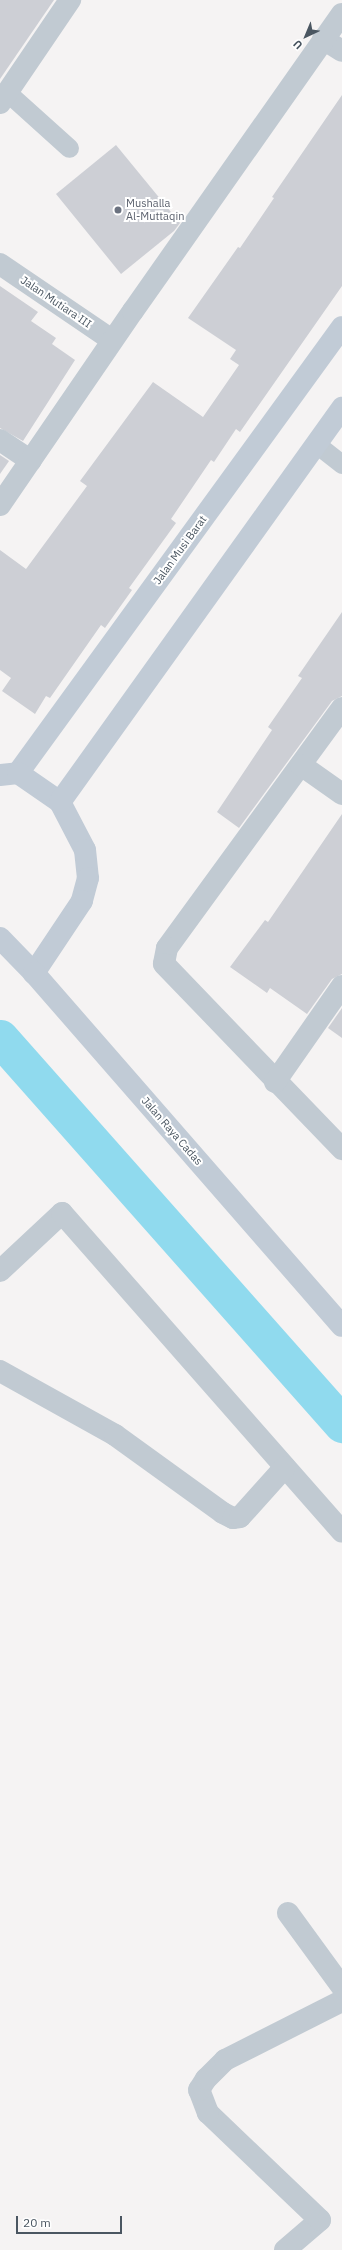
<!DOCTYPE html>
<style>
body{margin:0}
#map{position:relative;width:342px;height:2250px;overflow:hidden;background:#f5f3f3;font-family:"IBM Plex Sans",sans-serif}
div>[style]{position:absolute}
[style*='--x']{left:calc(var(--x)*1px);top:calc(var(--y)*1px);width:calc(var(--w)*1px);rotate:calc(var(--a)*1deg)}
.canal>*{height:37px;margin:-18.5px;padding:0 18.5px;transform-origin:18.5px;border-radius:18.5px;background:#90daee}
.building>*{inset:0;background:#cdcfd5}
.lane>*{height:19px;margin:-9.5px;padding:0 9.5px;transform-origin:9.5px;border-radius:9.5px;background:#c1cad2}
.street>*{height:22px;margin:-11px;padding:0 11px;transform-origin:11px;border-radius:11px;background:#c1cad2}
.secondary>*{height:22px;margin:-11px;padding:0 11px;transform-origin:11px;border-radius:11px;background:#c1cbd6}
.dots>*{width:11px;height:11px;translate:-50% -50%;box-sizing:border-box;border:2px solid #fff;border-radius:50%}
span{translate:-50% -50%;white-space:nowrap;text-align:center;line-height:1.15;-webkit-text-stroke:4px #fff;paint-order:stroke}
.worship-label{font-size:11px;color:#5b616d}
.left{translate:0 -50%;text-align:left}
.street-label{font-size:11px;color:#4a5661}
.north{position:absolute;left:286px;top:16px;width:40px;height:40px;-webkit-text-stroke:3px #fff;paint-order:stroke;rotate:224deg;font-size:11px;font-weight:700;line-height:16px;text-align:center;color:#4a5661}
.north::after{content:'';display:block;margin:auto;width:14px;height:18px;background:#4a5661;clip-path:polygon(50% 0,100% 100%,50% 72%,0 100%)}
.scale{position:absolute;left:16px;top:2216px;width:106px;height:18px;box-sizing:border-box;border:2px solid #4a5661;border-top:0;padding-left:5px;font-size:12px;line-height:14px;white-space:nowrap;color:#4a5661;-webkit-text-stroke:3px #fff;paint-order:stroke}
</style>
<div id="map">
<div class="canal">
<i style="--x:0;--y:1038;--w:516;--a:48.46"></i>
</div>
<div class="building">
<i style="clip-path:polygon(0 0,54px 0,0 79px)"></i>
<i style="clip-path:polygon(342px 95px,342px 286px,240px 432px,236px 429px,214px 462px,211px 460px,171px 519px,176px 523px,129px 588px,132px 590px,105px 628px,101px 625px,50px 698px,46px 696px,35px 714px,2px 691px,11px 678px,0 670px,0 550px,26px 569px,87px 486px,80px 481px,153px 382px,203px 417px,239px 365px,230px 359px,236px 350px,188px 318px,238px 247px,240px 248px,274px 198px,272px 197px)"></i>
<i style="clip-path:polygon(116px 145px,180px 223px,174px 231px,121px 274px,56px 194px)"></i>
<i style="clip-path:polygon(0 286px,38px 312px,31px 321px,56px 338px,52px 344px,75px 360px,23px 441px,0 428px)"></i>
<i style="clip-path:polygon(0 455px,9px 461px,0 474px)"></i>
<i style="clip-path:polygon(342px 612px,342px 696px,332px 701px,239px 828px,217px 812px,272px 730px,268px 727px,302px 678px,298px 676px)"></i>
<i style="clip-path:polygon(342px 814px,342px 974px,332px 979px,307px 1014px,270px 988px,267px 993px,230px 967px,265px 920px,268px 922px)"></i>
<i style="clip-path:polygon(342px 1008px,342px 1038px,328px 1028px)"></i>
</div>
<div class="lane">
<i style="--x:8;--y:93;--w:82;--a:42"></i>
<i style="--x:315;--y:443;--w:34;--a:38"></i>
</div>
<div class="street">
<i style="--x:323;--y:39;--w:22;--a:32"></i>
<i style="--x:0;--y:103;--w:125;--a:-55.8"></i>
<i style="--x:0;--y:264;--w:135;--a:34.2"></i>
<i style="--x:0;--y:440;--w:37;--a:34"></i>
<i style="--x:0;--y:505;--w:235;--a:-55.6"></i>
<i style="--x:133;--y:311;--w:363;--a:-54.9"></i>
<i style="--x:342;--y:708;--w:297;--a:126.1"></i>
<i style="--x:167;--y:948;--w:16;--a:101"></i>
<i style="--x:164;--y:964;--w:257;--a:46.1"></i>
<i style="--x:301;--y:765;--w:50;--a:35.3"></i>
<i style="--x:275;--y:1082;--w:117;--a:-55.1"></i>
<i style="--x:0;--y:1271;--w:85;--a:-43.1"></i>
<i style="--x:62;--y:1213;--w:424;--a:48.7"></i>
<i style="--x:0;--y:1371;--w:132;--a:29.1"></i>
<i style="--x:115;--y:1435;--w:133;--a:35.8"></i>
<i style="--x:223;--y:1513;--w:11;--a:27"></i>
<i style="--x:233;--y:1518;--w:7;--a:-8"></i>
<i style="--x:240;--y:1517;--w:67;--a:-48"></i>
<i style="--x:288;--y:1913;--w:92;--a:53.9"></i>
<i style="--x:285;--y:2250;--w:46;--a:-40.6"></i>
<i style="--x:320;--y:2220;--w:155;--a:-136.3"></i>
<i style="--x:208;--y:2113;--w:25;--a:-111"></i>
<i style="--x:199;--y:2090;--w:13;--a:-58"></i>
<i style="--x:206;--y:2079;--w:27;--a:-45"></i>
<i style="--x:225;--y:2060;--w:131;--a:-26.8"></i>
</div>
<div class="secondary">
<i style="--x:18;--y:773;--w:551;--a:-54"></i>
<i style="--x:0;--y:775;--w:18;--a:-6"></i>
<i style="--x:18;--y:773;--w:51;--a:34.6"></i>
<i style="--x:60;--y:802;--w:54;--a:62.5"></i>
<i style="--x:85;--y:850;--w:28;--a:84"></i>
<i style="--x:88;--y:878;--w:24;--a:105"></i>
<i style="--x:82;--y:901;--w:87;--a:123.7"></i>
<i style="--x:60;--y:802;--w:485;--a:-54.4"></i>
<i style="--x:0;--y:938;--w:49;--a:45.8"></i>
<i style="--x:34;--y:973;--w:468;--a:48.9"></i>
</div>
<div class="dots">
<i style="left:118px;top:210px;background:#6b7280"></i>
</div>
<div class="worship-label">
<span class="left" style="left:126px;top:210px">Mushalla<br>Al-Muttaqin</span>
</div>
<div class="street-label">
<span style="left:56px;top:302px;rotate:34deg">Jalan Mutiara III</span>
<span style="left:180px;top:550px;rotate:-54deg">Jalan Musi Barat</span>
<span style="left:172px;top:1131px;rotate:49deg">Jalan Raya Cadas</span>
</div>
<div class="north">U</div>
<div class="scale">20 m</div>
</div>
